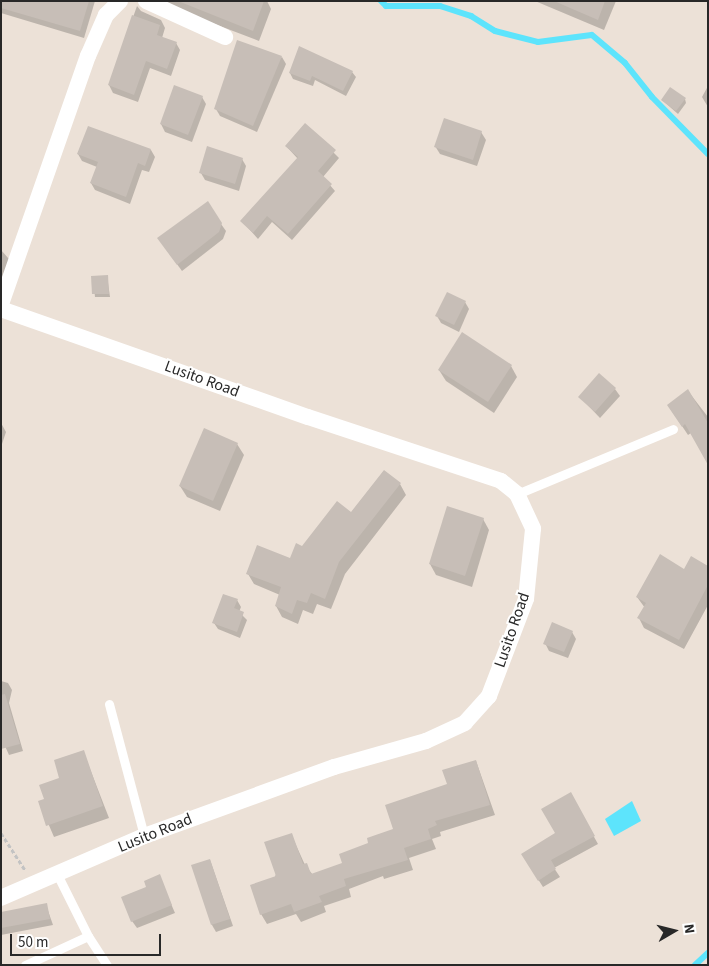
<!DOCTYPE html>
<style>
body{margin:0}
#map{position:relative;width:709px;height:966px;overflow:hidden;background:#ece1d7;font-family:"Source Sans 3",sans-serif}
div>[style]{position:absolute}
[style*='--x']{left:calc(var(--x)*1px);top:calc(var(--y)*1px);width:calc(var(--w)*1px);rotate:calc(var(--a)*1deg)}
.water>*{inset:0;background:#5de4fc}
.shadow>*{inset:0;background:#0003}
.stream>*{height:6px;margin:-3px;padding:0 3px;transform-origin:3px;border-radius:3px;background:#5de4fc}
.building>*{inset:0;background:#c7beb7}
.path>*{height:3px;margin-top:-1.5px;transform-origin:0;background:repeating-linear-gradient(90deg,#c3c3c3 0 4px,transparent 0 6.5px)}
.service>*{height:9px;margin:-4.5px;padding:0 4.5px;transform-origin:4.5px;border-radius:4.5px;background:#fff}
.minor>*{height:16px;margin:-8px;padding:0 8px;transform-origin:8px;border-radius:8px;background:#fff}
span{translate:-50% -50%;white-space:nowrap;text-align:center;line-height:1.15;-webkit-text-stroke:4px #fff;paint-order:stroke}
.street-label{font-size:16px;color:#282828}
.frame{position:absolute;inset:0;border:2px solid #282828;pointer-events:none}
.north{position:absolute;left:649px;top:906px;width:50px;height:50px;-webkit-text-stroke:4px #fff;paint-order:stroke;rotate:82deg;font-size:14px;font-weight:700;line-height:20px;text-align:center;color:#282828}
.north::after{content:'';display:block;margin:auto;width:18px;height:22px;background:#282828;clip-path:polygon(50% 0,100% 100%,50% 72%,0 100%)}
.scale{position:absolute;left:10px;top:934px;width:151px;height:22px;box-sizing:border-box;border:2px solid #282828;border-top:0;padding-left:6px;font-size:15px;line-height:18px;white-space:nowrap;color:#282828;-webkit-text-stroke:4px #fff;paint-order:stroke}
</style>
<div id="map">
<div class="water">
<i style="clip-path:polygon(632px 801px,641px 821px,614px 836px,605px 819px)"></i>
</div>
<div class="shadow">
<i style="clip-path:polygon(1px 1px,95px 1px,84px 38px,1px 13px)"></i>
<i style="clip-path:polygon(145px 1px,267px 1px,271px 9px,259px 41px,157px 2px)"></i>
<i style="clip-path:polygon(535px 1px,616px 1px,604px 30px)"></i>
<i style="clip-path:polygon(137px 6px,141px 11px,161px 20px,165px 28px,162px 38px,176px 43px,180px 50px,171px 76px,150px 68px,138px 102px,113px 93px,109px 85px)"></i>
<i style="clip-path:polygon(282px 57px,286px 64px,257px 132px,220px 116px,216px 109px)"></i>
<i style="clip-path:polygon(352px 72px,356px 77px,346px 96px,315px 80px,313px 86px,293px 79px,290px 73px)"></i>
<i style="clip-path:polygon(708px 86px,708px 107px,702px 97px)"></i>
<i style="clip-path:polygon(202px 97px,206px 104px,192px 142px,165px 132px,161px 124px)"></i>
<i style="clip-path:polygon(685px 99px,686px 103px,678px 114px,662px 100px)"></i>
<i style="clip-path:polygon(305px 124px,339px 158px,323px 177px,335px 191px,292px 240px,272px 222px,258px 239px,242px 221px,298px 159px,286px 146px)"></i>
<i style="clip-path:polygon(481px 132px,486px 140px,477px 166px,440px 154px,435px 146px)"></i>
<i style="clip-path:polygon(151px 150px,155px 157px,149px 172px,142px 170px,130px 204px,95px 190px,91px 183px,97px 167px,82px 161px,78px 154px)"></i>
<i style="clip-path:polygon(242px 159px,246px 166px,239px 191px,205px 180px,201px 173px)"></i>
<i style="clip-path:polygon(221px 224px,226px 231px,223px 239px,182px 271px,163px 245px)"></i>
<i style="clip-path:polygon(1px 250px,9px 259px,1px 282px)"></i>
<i style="clip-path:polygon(107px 276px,110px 297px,95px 297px,93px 277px)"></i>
<i style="clip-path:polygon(465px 302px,469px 309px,459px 332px,441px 323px,437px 316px)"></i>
<i style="clip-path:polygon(511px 366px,517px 377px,494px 413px,446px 381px,439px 370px)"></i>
<i style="clip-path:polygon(615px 389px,620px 396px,600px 418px,580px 397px)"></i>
<i style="clip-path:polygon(688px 391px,708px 417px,708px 463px,691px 433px,688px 435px,668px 405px)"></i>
<i style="clip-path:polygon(1px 423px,6px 432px,1px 447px)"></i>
<i style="clip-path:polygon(237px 444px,244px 455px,220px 511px,187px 497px,180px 486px)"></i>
<i style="clip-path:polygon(384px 471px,400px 484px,406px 495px,345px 574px,331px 609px,317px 604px,313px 614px,303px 610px,298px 624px,282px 617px,276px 606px,280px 595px,254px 584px,248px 574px,291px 559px,302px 547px,351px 513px)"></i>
<i style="clip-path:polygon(483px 519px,489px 530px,472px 587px,436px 575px,430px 564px)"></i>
<i style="clip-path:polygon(708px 567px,708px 605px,684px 649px,644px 628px,639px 618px,645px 608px,637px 597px)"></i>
<i style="clip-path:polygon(237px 600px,241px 607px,239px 612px,247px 620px,240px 638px,218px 629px,214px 623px)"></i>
<i style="clip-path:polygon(572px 632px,576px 639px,568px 658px,549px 651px,545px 643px)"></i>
<i style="clip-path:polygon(1px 681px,8px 683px,12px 690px,9px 703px,23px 751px,9px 755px,1px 737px)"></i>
<i style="clip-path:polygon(83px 751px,109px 818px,54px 837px,39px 802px,45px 800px)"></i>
<i style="clip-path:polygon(476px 761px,495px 815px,440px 832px,441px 836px,432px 839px,436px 849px,409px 858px,413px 870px,384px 879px,383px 876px,349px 889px,351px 897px,324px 906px,326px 912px,301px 922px,296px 914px,267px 924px,261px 914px,291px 834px,305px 865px,313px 875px,344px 864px,395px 829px)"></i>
<i style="clip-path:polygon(570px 794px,598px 844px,554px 868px,560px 877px,543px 887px,527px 862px,556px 834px)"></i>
<i style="clip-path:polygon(210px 860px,233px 926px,216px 932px,212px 925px)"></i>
<i style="clip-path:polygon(159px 876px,175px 913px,137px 928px,132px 921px,148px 888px)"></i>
<i style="clip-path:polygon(46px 905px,53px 925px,1px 935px,1px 913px)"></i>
</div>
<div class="stream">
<i style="--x:381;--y:1;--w:7;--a:45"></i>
<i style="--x:386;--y:6;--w:54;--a:0"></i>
<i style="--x:440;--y:6;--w:33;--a:18"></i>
<i style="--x:471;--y:16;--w:28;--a:32"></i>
<i style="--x:495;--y:31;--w:44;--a:14.3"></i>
<i style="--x:538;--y:42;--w:54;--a:-7.4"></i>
<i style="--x:592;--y:35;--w:43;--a:40.3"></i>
<i style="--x:625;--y:63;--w:43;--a:51.5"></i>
<i style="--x:652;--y:97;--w:80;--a:45.5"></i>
<i style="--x:695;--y:965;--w:18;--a:-43"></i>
</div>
<div class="building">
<i style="clip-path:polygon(1px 1px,89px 1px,80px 31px,1px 8px)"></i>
<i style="clip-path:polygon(178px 1px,264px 1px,253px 31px)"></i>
<i style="clip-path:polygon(554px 1px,605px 1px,598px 20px)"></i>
<i style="clip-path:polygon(132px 15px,160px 25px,157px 35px,177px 42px,167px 69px,146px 61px,134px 95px,108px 85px)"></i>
<i style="clip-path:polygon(237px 40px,282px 56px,253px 126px,214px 109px)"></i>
<i style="clip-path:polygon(299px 46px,353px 71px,343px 91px,312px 76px,310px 81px,289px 73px)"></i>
<i style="clip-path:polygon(174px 85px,203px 96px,188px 135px,160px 124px)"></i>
<i style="clip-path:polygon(670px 87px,686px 98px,676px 111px,661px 100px)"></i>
<i style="clip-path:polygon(444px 118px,482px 131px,473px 160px,434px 147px)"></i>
<i style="clip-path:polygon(305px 123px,336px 150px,318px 171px,332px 184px,288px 234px,267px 216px,253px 233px,240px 221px,298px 157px,285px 146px)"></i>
<i style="clip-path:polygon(88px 126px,151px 149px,145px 166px,138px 163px,126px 197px,90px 183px,98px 162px,77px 154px)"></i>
<i style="clip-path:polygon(207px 146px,243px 158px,235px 184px,199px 173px)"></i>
<i style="clip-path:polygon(208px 201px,222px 223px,219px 232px,177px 265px,157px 238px)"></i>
<i style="clip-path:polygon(108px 275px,109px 294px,92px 294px,91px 276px)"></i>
<i style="clip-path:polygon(447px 292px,466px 301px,454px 325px,435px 316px)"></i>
<i style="clip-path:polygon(462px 332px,512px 365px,488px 402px,438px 370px)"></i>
<i style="clip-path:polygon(599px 373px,616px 388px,595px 412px,578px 397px)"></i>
<i style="clip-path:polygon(688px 389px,708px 423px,708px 465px,685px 424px,682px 427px,667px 405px)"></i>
<i style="clip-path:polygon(204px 428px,238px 443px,213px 501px,179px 486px)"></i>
<i style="clip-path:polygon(384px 470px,401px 483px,339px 562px,325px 599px,311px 593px,307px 603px,297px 600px,292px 614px,275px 606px,281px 587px,246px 574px,257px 545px,290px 558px,296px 543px,302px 546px,337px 501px,351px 512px)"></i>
<i style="clip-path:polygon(447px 506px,484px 518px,465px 576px,429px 564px)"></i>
<i style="clip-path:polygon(660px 554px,684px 569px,691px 556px,708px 566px,708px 585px,679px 640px,637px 618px,646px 603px,636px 597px)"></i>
<i style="clip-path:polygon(223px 594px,238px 599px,234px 608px,244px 612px,237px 632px,212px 623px)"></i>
<i style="clip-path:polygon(552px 622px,573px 631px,564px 652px,543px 644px)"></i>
<i style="clip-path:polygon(5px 694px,20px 744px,1px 749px,1px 695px)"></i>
<i style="clip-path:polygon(84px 750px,103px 806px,46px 826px,38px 801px,44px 799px,39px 785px,59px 778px,54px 760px)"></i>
<i style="clip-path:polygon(476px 760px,490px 805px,435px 821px,437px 825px,428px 829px,431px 839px,404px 848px,408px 860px,344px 879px,346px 886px,319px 896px,322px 902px,294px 912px,291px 904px,260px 915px,250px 885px,276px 876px,264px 842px,292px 833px,303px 864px,307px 863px,311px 874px,342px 863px,339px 854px,368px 843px,367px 838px,393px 829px,385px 805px,447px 784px,442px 770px)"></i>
<i style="clip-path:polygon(571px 792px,595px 836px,551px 860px,556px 869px,538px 881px,521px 854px,555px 833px,541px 809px)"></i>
<i style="clip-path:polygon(210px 859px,230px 919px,211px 925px,191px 865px)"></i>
<i style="clip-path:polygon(160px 874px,172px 905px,131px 922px,121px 897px,146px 887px,144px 881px)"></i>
<i style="clip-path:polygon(47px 903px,50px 919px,1px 928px,1px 912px)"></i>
</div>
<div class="path">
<i style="--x:1;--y:833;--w:44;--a:57"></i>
</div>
<div class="service">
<i style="--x:517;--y:494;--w:169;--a:-22.6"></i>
<i style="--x:109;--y:704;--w:137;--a:75.1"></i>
<i style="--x:58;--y:876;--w:67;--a:63.4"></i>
<i style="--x:88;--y:936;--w:35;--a:57"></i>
<i style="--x:25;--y:965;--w:69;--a:-24.7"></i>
</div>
<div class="minor">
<i style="--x:146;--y:1;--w:87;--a:24.5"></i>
<i style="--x:1;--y:304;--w:263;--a:-70.7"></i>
<i style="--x:88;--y:56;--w:45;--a:-66.3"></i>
<i style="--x:106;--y:15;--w:20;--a:-45"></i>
<i style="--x:1;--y:309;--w:325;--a:19.4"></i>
<i style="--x:308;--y:417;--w:203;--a:18.3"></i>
<i style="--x:501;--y:481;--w:21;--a:39"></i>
<i style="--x:517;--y:494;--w:38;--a:65"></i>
<i style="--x:533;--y:529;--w:70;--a:95.7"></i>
<i style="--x:526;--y:599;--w:104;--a:110.9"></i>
<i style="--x:489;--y:696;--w:36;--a:132"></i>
<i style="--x:465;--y:723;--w:43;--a:155.2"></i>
<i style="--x:426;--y:741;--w:96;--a:164.2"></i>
<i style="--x:334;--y:767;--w:202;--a:160"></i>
<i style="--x:144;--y:836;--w:156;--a:156.6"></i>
</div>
<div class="street-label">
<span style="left:202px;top:379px;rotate:20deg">Lusito Road</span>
<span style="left:512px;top:630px;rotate:-71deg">Lusito Road</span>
<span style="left:155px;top:833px;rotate:-22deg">Lusito Road</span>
</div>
<div class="frame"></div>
<div class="north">N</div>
<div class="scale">50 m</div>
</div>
